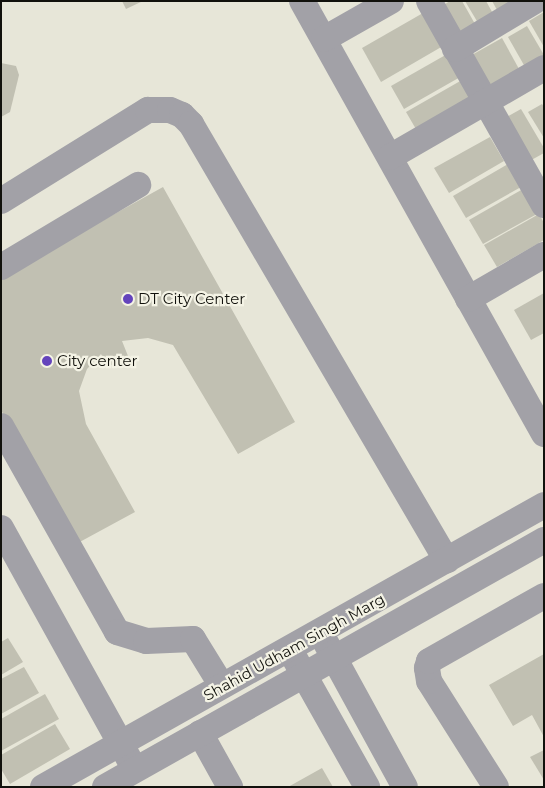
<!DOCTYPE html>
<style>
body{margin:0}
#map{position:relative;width:545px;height:788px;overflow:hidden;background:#e7e6d8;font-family:Montserrat,sans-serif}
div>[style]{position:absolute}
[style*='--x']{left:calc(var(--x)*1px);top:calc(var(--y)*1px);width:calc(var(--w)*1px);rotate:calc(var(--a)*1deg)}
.building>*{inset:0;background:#c1c0b2}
.minor>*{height:26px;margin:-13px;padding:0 13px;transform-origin:13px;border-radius:13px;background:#a2a1a7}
.dots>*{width:14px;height:14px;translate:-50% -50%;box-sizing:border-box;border:2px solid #f4f3e5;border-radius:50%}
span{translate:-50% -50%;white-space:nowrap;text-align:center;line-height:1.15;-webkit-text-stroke:4.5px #f4f3e5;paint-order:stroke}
.poi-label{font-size:15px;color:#11110c}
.left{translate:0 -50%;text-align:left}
.street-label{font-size:15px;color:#11110c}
.frame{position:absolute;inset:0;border:2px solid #11110c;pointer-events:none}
</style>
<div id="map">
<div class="building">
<i style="clip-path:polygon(122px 1px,143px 1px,126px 9px)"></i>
<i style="clip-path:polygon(450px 1px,462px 1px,479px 31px,462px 41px,442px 6px)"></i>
<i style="clip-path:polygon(465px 1px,486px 1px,496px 19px,481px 28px)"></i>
<i style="clip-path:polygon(492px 1px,515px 1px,501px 17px)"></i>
<i style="clip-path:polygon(544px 12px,544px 47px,529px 21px)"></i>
<i style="clip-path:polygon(423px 13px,443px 46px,381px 82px,362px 48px)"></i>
<i style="clip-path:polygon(527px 26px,544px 55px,544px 65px,529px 74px,508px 37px)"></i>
<i style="clip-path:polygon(502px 38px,524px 78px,493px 96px,470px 56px)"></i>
<i style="clip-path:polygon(449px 53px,462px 76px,404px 109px,391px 86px)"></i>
<i style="clip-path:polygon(1px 63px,16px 66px,19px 75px,10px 112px,1px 117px)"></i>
<i style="clip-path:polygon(462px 80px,476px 104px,420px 136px,406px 112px)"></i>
<i style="clip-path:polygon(542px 104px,544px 107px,544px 138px,528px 112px)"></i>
<i style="clip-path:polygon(521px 109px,544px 148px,544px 153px,526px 163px,501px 120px)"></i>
<i style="clip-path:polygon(490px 137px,504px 161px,449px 193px,434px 168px)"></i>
<i style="clip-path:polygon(508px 164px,521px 187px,466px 218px,453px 196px)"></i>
<i style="clip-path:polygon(163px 187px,295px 422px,238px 454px,173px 345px,148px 338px,122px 341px,128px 356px,108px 367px,101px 354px,87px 369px,79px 391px,86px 424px,135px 512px,76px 544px,1px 410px,1px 277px)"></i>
<i style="clip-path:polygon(523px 189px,537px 214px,483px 244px,469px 220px)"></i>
<i style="clip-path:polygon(539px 214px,544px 223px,544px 240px,497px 267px,484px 245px)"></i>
<i style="clip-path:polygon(544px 293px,544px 333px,531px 340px,514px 310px)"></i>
<i style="clip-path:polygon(8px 638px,23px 662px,1px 675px,1px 642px)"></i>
<i style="clip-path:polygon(544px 654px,544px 737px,532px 715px,513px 726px,489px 685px)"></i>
<i style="clip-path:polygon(24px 667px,39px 693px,1px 714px,1px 679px)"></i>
<i style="clip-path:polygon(45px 694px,59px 719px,1px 751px,1px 719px)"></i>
<i style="clip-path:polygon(55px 724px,70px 749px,10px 784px,1px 769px,1px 755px)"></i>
<i style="clip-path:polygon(544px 750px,544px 780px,530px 757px)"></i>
<i style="clip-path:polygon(322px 768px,333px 787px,288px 787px)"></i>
</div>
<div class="minor">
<i style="--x:302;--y:1;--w:496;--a:60.8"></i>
<i style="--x:429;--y:1;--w:234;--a:60.6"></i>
<i style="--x:324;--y:39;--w:77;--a:-29.6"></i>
<i style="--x:455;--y:49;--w:93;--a:-31"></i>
<i style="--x:390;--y:157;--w:178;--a:-30"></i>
<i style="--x:1;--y:201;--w:173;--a:-31.8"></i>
<i style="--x:148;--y:110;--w:22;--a:0"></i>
<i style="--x:170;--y:110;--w:13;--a:23"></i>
<i style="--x:182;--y:115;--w:13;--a:45"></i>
<i style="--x:191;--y:124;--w:506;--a:59.64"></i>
<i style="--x:1;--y:267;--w:160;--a:-30.9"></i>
<i style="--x:468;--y:299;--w:88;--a:-30.1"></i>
<i style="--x:1;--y:426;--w:236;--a:60.6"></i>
<i style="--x:117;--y:632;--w:30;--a:17"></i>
<i style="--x:146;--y:641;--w:47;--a:-2.4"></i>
<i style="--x:193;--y:639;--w:55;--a:58.3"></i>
<i style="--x:1;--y:528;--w:264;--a:61"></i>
<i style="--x:326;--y:643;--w:164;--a:61.3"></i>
<i style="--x:295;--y:659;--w:147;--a:60.6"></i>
<i style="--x:200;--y:733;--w:62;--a:60.9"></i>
<i style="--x:43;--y:787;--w:575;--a:-29.37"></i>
<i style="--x:105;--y:787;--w:504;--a:-29.36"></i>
<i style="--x:496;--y:787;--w:125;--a:-122.3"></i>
<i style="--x:429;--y:681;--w:13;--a:-99"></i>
<i style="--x:427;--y:668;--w:7;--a:-74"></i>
<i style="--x:429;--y:661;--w:132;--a:-29.5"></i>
</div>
<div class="dots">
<i style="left:128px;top:299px;background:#6444bc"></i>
<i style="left:47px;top:361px;background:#6444bc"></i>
</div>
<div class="poi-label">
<span class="left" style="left:138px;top:299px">DT City Center</span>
<span class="left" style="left:57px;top:361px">City center</span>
</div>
<div class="street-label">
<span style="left:294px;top:647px;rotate:-29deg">Shahid Udham Singh Marg</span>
</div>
<div class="frame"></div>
</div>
